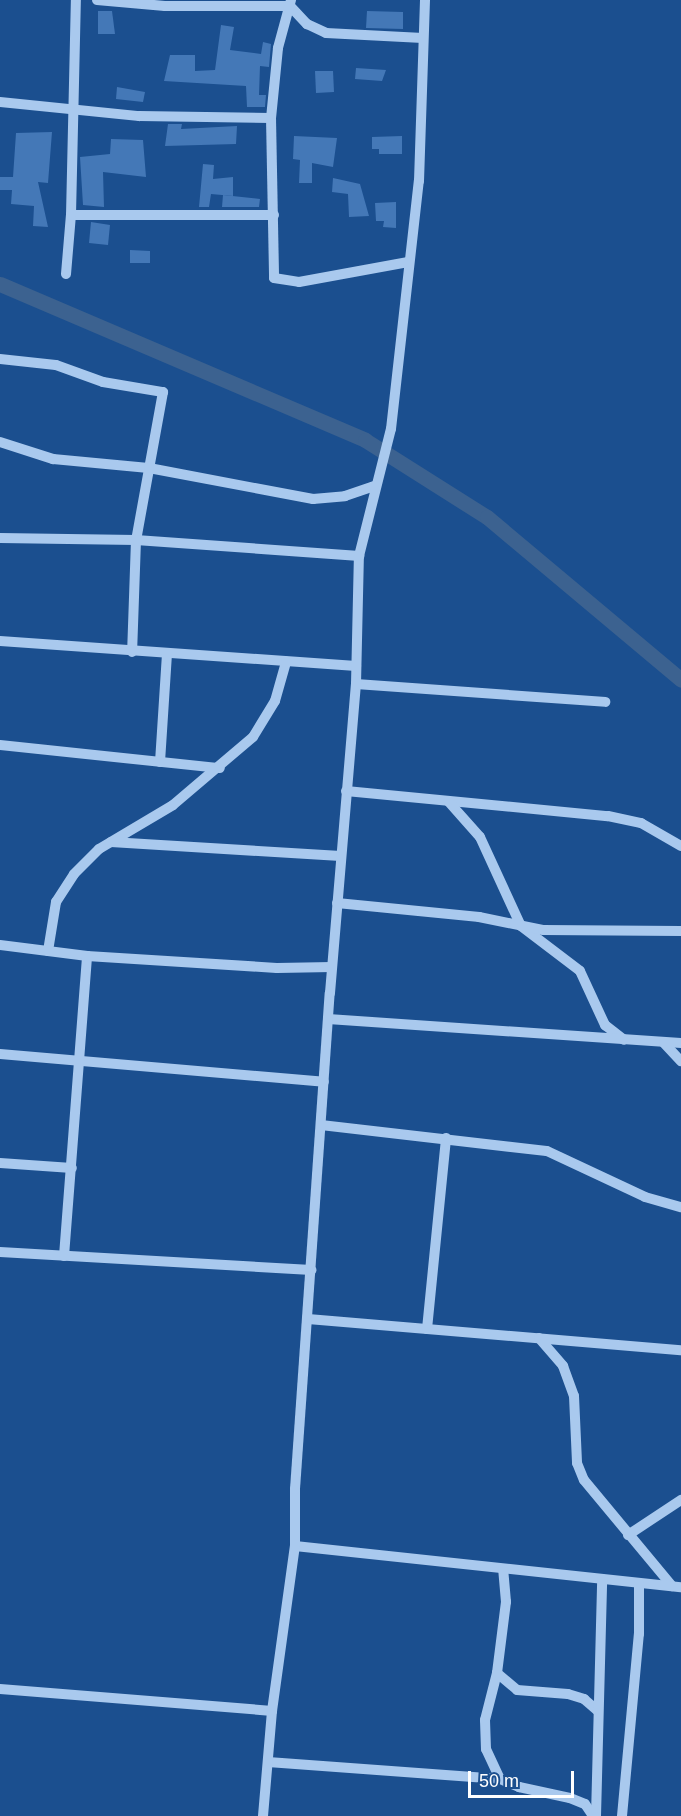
<!DOCTYPE html>
<style>
body{margin:0}
#map{position:relative;width:681px;height:1816px;overflow:hidden;background:#1b4f8f;font-family:Helvetica,sans-serif}
div>[style]{position:absolute}
[style*='--x']{left:calc(var(--x)*1px);top:calc(var(--y)*1px);width:calc(var(--w)*1px);rotate:calc(var(--a)*1deg)}
.canal>*{height:15px;margin:-7.5px;padding:0 7.5px;transform-origin:7.5px;border-radius:7.5px;background:#3c6290}
.building>*{inset:0;background:#4478b7}
.minor>*{height:10px;margin:-5px;padding:0 5px;transform-origin:5px;border-radius:5px;background:#a9c9ee}
span{translate:-50% -50%;white-space:nowrap;text-align:center;line-height:1.15;-webkit-text-stroke:4.5px #1b4f8f;paint-order:stroke}
.scale{position:absolute;left:468px;top:1771px;width:106px;height:27px;box-sizing:border-box;border:3px solid #fff;border-top:0;padding-left:8px;font-size:18px;line-height:21px;white-space:nowrap;color:#fff;-webkit-text-stroke:4px #1b4f8f;paint-order:stroke}
</style>
<div id="map">
<div class="canal">
<i style="--x:0;--y:284;--w:397;--a:23.1"></i>
<i style="--x:365;--y:440;--w:144;--a:32.3"></i>
<i style="--x:487;--y:517;--w:253;--a:40"></i>
</div>
<div class="building">
<i style="clip-path:polygon(98px 11px,112px 11px,115px 34px,98px 34px)"></i>
<i style="clip-path:polygon(367px 11px,403px 12px,403px 29px,366px 28px)"></i>
<i style="clip-path:polygon(221px 25px,234px 27px,230px 50px,261px 54px,263px 42px,271px 44px,269px 67px,260px 66px,259px 95px,266px 95px,265px 107px,247px 107px,246px 86px,164px 81px,170px 55px,195px 55px,195px 71px,215px 70px)"></i>
<i style="clip-path:polygon(356px 68px,386px 70px,382px 81px,355px 79px)"></i>
<i style="clip-path:polygon(315px 71px,333px 71px,334px 92px,316px 93px)"></i>
<i style="clip-path:polygon(117px 87px,145px 92px,143px 102px,116px 99px)"></i>
<i style="clip-path:polygon(168px 124px,182px 124px,181px 129px,237px 126px,236px 144px,165px 146px)"></i>
<i style="clip-path:polygon(52px 132px,48px 183px,38px 182px,48px 227px,33px 226px,34px 206px,11px 204px,12px 190px,0 190px,0 177px,13px 177px,16px 133px)"></i>
<i style="clip-path:polygon(294px 136px,337px 138px,333px 167px,312px 163px,312px 183px,299px 183px,300px 160px,293px 159px)"></i>
<i style="clip-path:polygon(402px 136px,402px 154px,379px 154px,379px 149px,372px 149px,372px 137px)"></i>
<i style="clip-path:polygon(111px 139px,143px 140px,146px 177px,103px 172px,104px 207px,83px 205px,80px 157px,110px 154px)"></i>
<i style="clip-path:polygon(203px 164px,214px 165px,213px 179px,233px 177px,233px 196px,211px 194px,209px 207px,199px 207px)"></i>
<i style="clip-path:polygon(333px 178px,360px 184px,369px 216px,349px 217px,348px 194px,332px 192px)"></i>
<i style="clip-path:polygon(223px 195px,260px 199px,259px 207px,222px 207px)"></i>
<i style="clip-path:polygon(396px 202px,396px 228px,383px 227px,384px 221px,376px 221px,375px 203px)"></i>
<i style="clip-path:polygon(91px 222px,110px 225px,108px 245px,89px 243px)"></i>
<i style="clip-path:polygon(130px 250px,150px 251px,150px 263px,130px 263px)"></i>
</div>
<div class="minor">
<i style="--x:97;--y:0;--w:68;--a:5"></i>
<i style="--x:165;--y:6;--w:125;--a:0"></i>
<i style="--x:290;--y:6;--w:25;--a:47"></i>
<i style="--x:307;--y:24;--w:21;--a:25"></i>
<i style="--x:326;--y:33;--w:97;--a:3"></i>
<i style="--x:291;--y:0;--w:50;--a:105.2"></i>
<i style="--x:278;--y:48;--w:70;--a:95.7"></i>
<i style="--x:271;--y:118;--w:160;--a:88.9"></i>
<i style="--x:274;--y:278;--w:25;--a:9"></i>
<i style="--x:299;--y:282;--w:111;--a:-10.4"></i>
<i style="--x:0;--y:102;--w:140;--a:5.8"></i>
<i style="--x:139;--y:116;--w:132;--a:0.9"></i>
<i style="--x:71;--y:215;--w:203;--a:0"></i>
<i style="--x:66;--y:274;--w:59;--a:-85.2"></i>
<i style="--x:71;--y:215;--w:215;--a:-88.7"></i>
<i style="--x:0;--y:359;--w:56;--a:6.1"></i>
<i style="--x:56;--y:365;--w:50;--a:19.9"></i>
<i style="--x:103;--y:382;--w:61;--a:9.5"></i>
<i style="--x:163;--y:392;--w:150;--a:100.3"></i>
<i style="--x:136;--y:540;--w:112;--a:92"></i>
<i style="--x:0;--y:442;--w:56;--a:17.8"></i>
<i style="--x:53;--y:459;--w:96;--a:5.4"></i>
<i style="--x:149;--y:468;--w:167;--a:10.7"></i>
<i style="--x:313;--y:499;--w:32;--a:-5"></i>
<i style="--x:345;--y:496;--w:31;--a:-19"></i>
<i style="--x:0;--y:538;--w:136;--a:0.8"></i>
<i style="--x:136;--y:540;--w:224;--a:4.1"></i>
<i style="--x:0;--y:641;--w:357;--a:4"></i>
<i style="--x:356;--y:684;--w:250;--a:4.1"></i>
<i style="--x:0;--y:745;--w:221;--a:6"></i>
<i style="--x:160;--y:762;--w:108;--a:-86.3"></i>
<i style="--x:346;--y:791;--w:263;--a:5.5"></i>
<i style="--x:608;--y:816;--w:34;--a:12"></i>
<i style="--x:641;--y:823;--w:46;--a:29.9"></i>
<i style="--x:448;--y:801;--w:48;--a:48.4"></i>
<i style="--x:480;--y:837;--w:98;--a:65.3"></i>
<i style="--x:521;--y:926;--w:74;--a:37.3"></i>
<i style="--x:580;--y:971;--w:60;--a:65.2"></i>
<i style="--x:605;--y:1025;--w:24;--a:38"></i>
<i style="--x:111;--y:842;--w:230;--a:3.5"></i>
<i style="--x:337;--y:903;--w:143;--a:5.6"></i>
<i style="--x:479;--y:917;--w:65;--a:11.5"></i>
<i style="--x:543;--y:930;--w:138;--a:0.4"></i>
<i style="--x:0;--y:945;--w:88;--a:7.2"></i>
<i style="--x:87;--y:956;--w:190;--a:3.6"></i>
<i style="--x:277;--y:968;--w:55;--a:-1"></i>
<i style="--x:48;--y:951;--w:50;--a:-80.7"></i>
<i style="--x:56;--y:902;--w:33;--a:-57"></i>
<i style="--x:74;--y:874;--w:35;--a:-45"></i>
<i style="--x:99;--y:849;--w:86;--a:-30.7"></i>
<i style="--x:173;--y:805;--w:105;--a:-40.4"></i>
<i style="--x:253;--y:737;--w:42;--a:-58.6"></i>
<i style="--x:275;--y:701;--w:41;--a:-74.2"></i>
<i style="--x:328;--y:1019;--w:354;--a:3.9"></i>
<i style="--x:664;--y:1043;--w:25;--a:47"></i>
<i style="--x:0;--y:1054;--w:325;--a:4.9"></i>
<i style="--x:321;--y:1125;--w:227;--a:6.6"></i>
<i style="--x:547;--y:1151;--w:108;--a:25.1"></i>
<i style="--x:645;--y:1197;--w:37;--a:16"></i>
<i style="--x:0;--y:1163;--w:72;--a:4"></i>
<i style="--x:0;--y:1252;--w:312;--a:3.3"></i>
<i style="--x:64;--y:1256;--w:301;--a:-85.6"></i>
<i style="--x:308;--y:1319;--w:374;--a:4.8"></i>
<i style="--x:427;--y:1329;--w:192;--a:-84.3"></i>
<i style="--x:539;--y:1338;--w:37;--a:49"></i>
<i style="--x:563;--y:1366;--w:32;--a:70"></i>
<i style="--x:574;--y:1396;--w:67;--a:87.4"></i>
<i style="--x:577;--y:1463;--w:18;--a:68"></i>
<i style="--x:584;--y:1480;--w:138;--a:50.3"></i>
<i style="--x:628;--y:1535;--w:64;--a:-33.4"></i>
<i style="--x:295;--y:1546;--w:388;--a:6.1"></i>
<i style="--x:497;--y:1673;--w:26;--a:40"></i>
<i style="--x:517;--y:1690;--w:51;--a:4.5"></i>
<i style="--x:568;--y:1694;--w:17;--a:17"></i>
<i style="--x:584;--y:1699;--w:18;--a:41"></i>
<i style="--x:0;--y:1689;--w:273;--a:4.6"></i>
<i style="--x:268;--y:1762;--w:233;--a:4.2"></i>
<i style="--x:500;--y:1779;--w:21;--a:23"></i>
<i style="--x:519;--y:1787;--w:52;--a:12.2"></i>
<i style="--x:570;--y:1798;--w:16;--a:22"></i>
<i style="--x:585;--y:1804;--w:14;--a:56"></i>
<i style="--x:500;--y:1779;--w:33;--a:-115"></i>
<i style="--x:486;--y:1749;--w:29;--a:-92"></i>
<i style="--x:485;--y:1720;--w:49;--a:-75.7"></i>
<i style="--x:497;--y:1673;--w:72;--a:-82.8"></i>
<i style="--x:506;--y:1602;--w:33;--a:-95"></i>
<i style="--x:263;--y:1816;--w:105;--a:-85.1"></i>
<i style="--x:272;--y:1711;--w:167;--a:-82.1"></i>
<i style="--x:295;--y:1546;--w:57;--a:-90"></i>
<i style="--x:295;--y:1489;--w:497;--a:-86"></i>
<i style="--x:330;--y:993;--w:310;--a:-85.2"></i>
<i style="--x:356;--y:684;--w:128;--a:-88.7"></i>
<i style="--x:359;--y:556;--w:131;--a:-75.9"></i>
<i style="--x:391;--y:429;--w:250;--a:-83.6"></i>
<i style="--x:419;--y:181;--w:181;--a:-88.1"></i>
<i style="--x:596;--y:1816;--w:237;--a:-88.5"></i>
<i style="--x:622;--y:1816;--w:183;--a:-84.7"></i>
<i style="--x:639;--y:1634;--w:51;--a:-90"></i>
</div>
<div class="scale">50 m</div>
</div>
